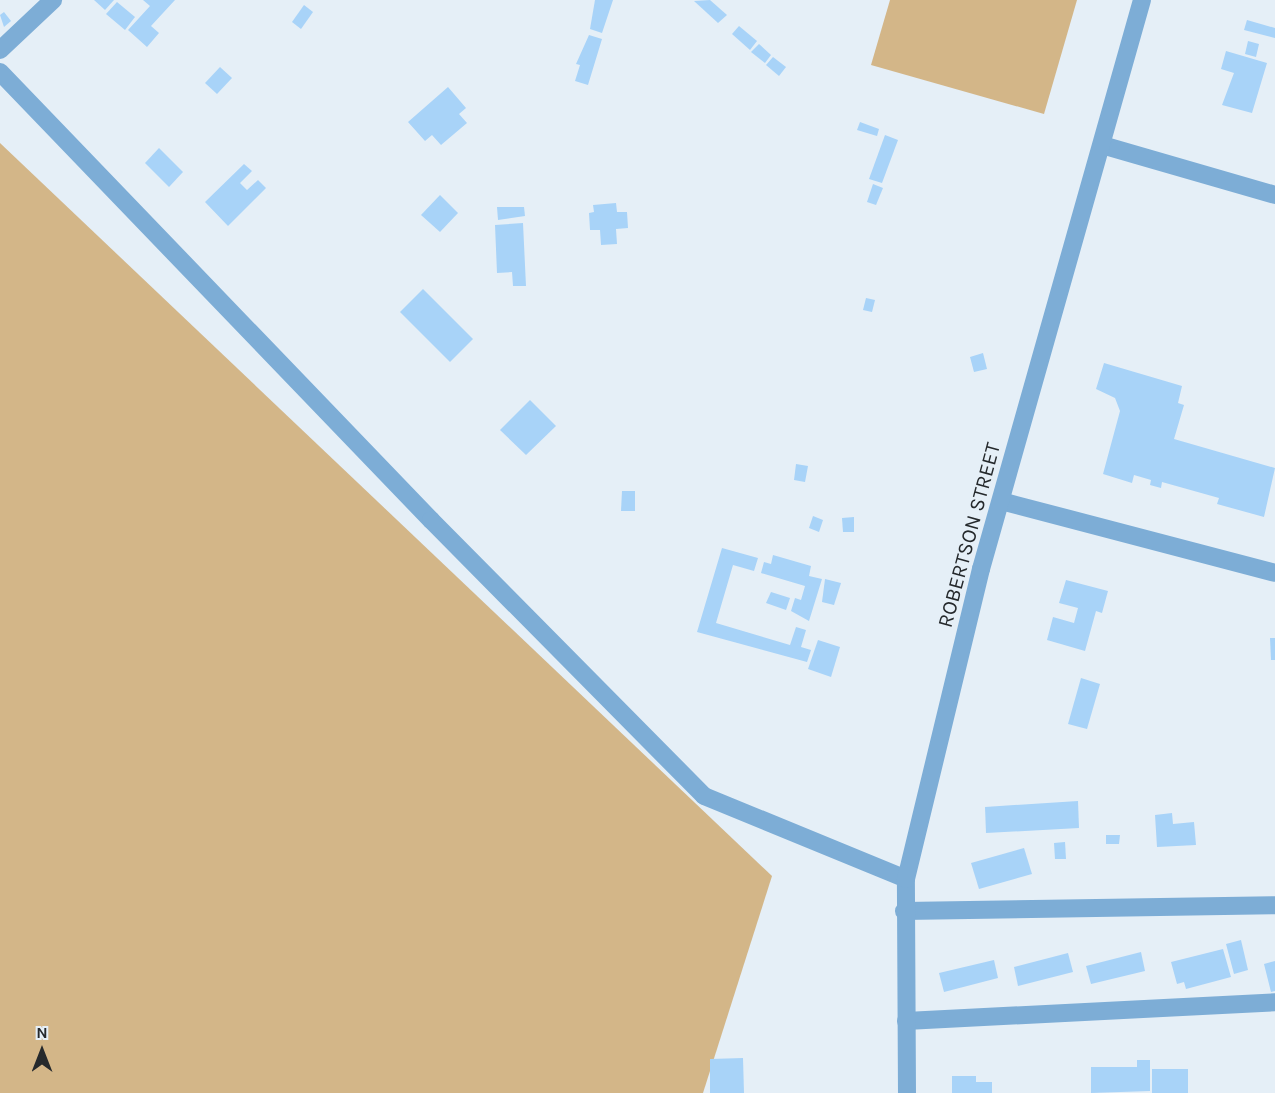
<!DOCTYPE html>
<style>
body{margin:0}
#map{position:relative;width:1275px;height:1093px;overflow:hidden;background:#e5eff7;font-family:Karla,sans-serif}
div>[style]{position:absolute}
[style*='--x']{left:calc(var(--x)*1px);top:calc(var(--y)*1px);width:calc(var(--w)*1px);rotate:calc(var(--a)*1deg)}
.green>*{inset:0;background:#d3b688}
.building>*{inset:0;background:#a8d3f8}
.minor>*{height:18px;margin:-9px;padding:0 9px;transform-origin:9px;border-radius:9px;background:#7dadd6}
span{translate:-50% -50%;white-space:nowrap;text-align:center;line-height:1.15;-webkit-text-stroke:5px #e5eff7;paint-order:stroke}
.street-label{font-size:21px;color:#25292c}
.north{position:absolute;left:12px;top:1021px;width:60px;height:60px;-webkit-text-stroke:4px #e5eff7;paint-order:stroke;rotate:0deg;font-size:16px;font-weight:700;line-height:24px;text-align:center;color:#25292c}
.north::after{content:'';display:block;margin:auto;width:21px;height:27px;background:#25292c;clip-path:polygon(50% 0,100% 100%,50% 72%,0 100%)}
</style>
<div id="map">
<div class="green">
<i style="clip-path:polygon(890px 0,1077px 0,1044px 114px,871px 65px)"></i>
<i style="clip-path:polygon(0 143px,772px 876px,703px 1093px,0 1093px)"></i>
</div>
<div class="building">
<i style="clip-path:polygon(94px 0,114px 0,105px 10px)"></i>
<i style="clip-path:polygon(143px 0,175px 0,151px 26px,159px 33px,147px 47px,128px 30px,150px 6px)"></i>
<i style="clip-path:polygon(595px 0,613px 0,602px 33px,590px 29px)"></i>
<i style="clip-path:polygon(710px 0,727px 15px,718px 23px,694px 1px)"></i>
<i style="clip-path:polygon(117px 2px,135px 17px,125px 30px,106px 14px)"></i>
<i style="clip-path:polygon(304px 5px,313px 12px,301px 29px,292px 22px)"></i>
<i style="clip-path:polygon(4px 12px,11px 21px,4px 27px,0 15px)"></i>
<i style="clip-path:polygon(1247px 20px,1275px 28px,1275px 38px,1244px 30px)"></i>
<i style="clip-path:polygon(739px 26px,757px 41px,750px 50px,732px 34px)"></i>
<i style="clip-path:polygon(589px 35px,602px 39px,588px 85px,575px 81px,580px 65px,576px 64px)"></i>
<i style="clip-path:polygon(1248px 41px,1259px 44px,1256px 57px,1245px 54px)"></i>
<i style="clip-path:polygon(759px 44px,771px 55px,765px 63px,751px 52px)"></i>
<i style="clip-path:polygon(1226px 51px,1267px 63px,1252px 113px,1222px 105px,1234px 73px,1221px 69px)"></i>
<i style="clip-path:polygon(773px 57px,786px 67px,779px 76px,766px 65px)"></i>
<i style="clip-path:polygon(220px 67px,232px 78px,217px 94px,205px 83px)"></i>
<i style="clip-path:polygon(448px 87px,466px 108px,459px 114px,467px 123px,441px 145px,432px 135px,425px 141px,408px 122px)"></i>
<i style="clip-path:polygon(860px 122px,879px 129px,877px 136px,857px 130px)"></i>
<i style="clip-path:polygon(885px 135px,898px 140px,882px 183px,869px 179px)"></i>
<i style="clip-path:polygon(159px 148px,183px 172px,169px 187px,145px 163px)"></i>
<i style="clip-path:polygon(244px 164px,252px 171px,240px 183px,247px 190px,258px 180px,266px 188px,228px 226px,205px 202px)"></i>
<i style="clip-path:polygon(873px 184px,883px 188px,876px 205px,867px 202px)"></i>
<i style="clip-path:polygon(440px 195px,458px 213px,440px 232px,421px 215px)"></i>
<i style="clip-path:polygon(616px 203px,617px 212px,627px 212px,628px 228px,616px 229px,617px 244px,601px 245px,600px 230px,590px 230px,589px 213px,594px 212px,593px 205px)"></i>
<i style="clip-path:polygon(497px 207px,524px 207px,525px 216px,498px 220px)"></i>
<i style="clip-path:polygon(523px 223px,526px 286px,513px 286px,512px 272px,497px 273px,495px 225px)"></i>
<i style="clip-path:polygon(423px 289px,473px 339px,450px 362px,400px 312px)"></i>
<i style="clip-path:polygon(866px 298px,875px 300px,872px 312px,863px 310px)"></i>
<i style="clip-path:polygon(983px 353px,987px 369px,974px 372px,970px 357px)"></i>
<i style="clip-path:polygon(1104px 363px,1182px 386px,1178px 403px,1184px 405px,1174px 439px,1275px 468px,1264px 517px,1217px 504px,1219px 498px,1162px 482px,1161px 488px,1150px 485px,1151px 480px,1134px 475px,1132px 483px,1103px 474px,1120px 411px,1115px 398px,1096px 389px)"></i>
<i style="clip-path:polygon(530px 400px,556px 426px,526px 455px,500px 430px)"></i>
<i style="clip-path:polygon(796px 464px,808px 466px,805px 482px,794px 480px)"></i>
<i style="clip-path:polygon(622px 491px,635px 491px,635px 511px,621px 511px)"></i>
<i style="clip-path:polygon(813px 516px,823px 520px,819px 532px,809px 528px)"></i>
<i style="clip-path:polygon(854px 517px,854px 532px,843px 532px,842px 518px)"></i>
<i style="clip-path:polygon(722px 548px,758px 558px,754px 571px,733px 565px,716px 623px,790px 645px,796px 627px,806px 630px,801px 647px,811px 650px,807px 662px,697px 632px)"></i>
<i style="clip-path:polygon(773px 555px,811px 566px,809px 576px,822px 579px,809px 621px,791px 611px,795px 598px,801px 600px,805px 586px,761px 573px,764px 562px,771px 564px)"></i>
<i style="clip-path:polygon(825px 579px,841px 583px,834px 605px,822px 602px)"></i>
<i style="clip-path:polygon(1066px 580px,1108px 591px,1102px 613px,1096px 611px,1085px 651px,1047px 640px,1053px 617px,1074px 623px,1078px 608px,1059px 603px)"></i>
<i style="clip-path:polygon(771px 592px,790px 598px,786px 610px,766px 603px)"></i>
<i style="clip-path:polygon(1270px 638px,1275px 638px,1275px 660px,1271px 660px)"></i>
<i style="clip-path:polygon(818px 640px,840px 647px,831px 677px,808px 669px)"></i>
<i style="clip-path:polygon(1081px 678px,1100px 684px,1087px 729px,1068px 724px)"></i>
<i style="clip-path:polygon(1078px 801px,1079px 828px,986px 833px,985px 807px)"></i>
<i style="clip-path:polygon(1172px 813px,1173px 824px,1194px 822px,1196px 845px,1157px 847px,1155px 815px)"></i>
<i style="clip-path:polygon(1106px 835px,1120px 835px,1119px 844px,1106px 844px)"></i>
<i style="clip-path:polygon(1065px 842px,1066px 859px,1055px 859px,1054px 843px)"></i>
<i style="clip-path:polygon(1024px 848px,1032px 874px,979px 889px,971px 863px)"></i>
<i style="clip-path:polygon(1241px 940px,1248px 970px,1234px 974px,1226px 944px)"></i>
<i style="clip-path:polygon(1223px 949px,1231px 977px,1186px 989px,1184px 982px,1177px 984px,1171px 962px)"></i>
<i style="clip-path:polygon(1141px 952px,1145px 971px,1091px 984px,1086px 966px)"></i>
<i style="clip-path:polygon(1068px 953px,1073px 972px,1018px 986px,1014px 967px)"></i>
<i style="clip-path:polygon(994px 960px,998px 978px,944px 992px,939px 973px)"></i>
<i style="clip-path:polygon(1275px 961px,1275px 991px,1271px 992px,1264px 964px)"></i>
<i style="clip-path:polygon(743px 1058px,744px 1093px,710px 1093px,710px 1059px)"></i>
<i style="clip-path:polygon(1137px 1060px,1150px 1060px,1150px 1091px,1091px 1093px,1091px 1067px,1137px 1067px)"></i>
<i style="clip-path:polygon(1152px 1069px,1188px 1069px,1188px 1093px,1152px 1093px)"></i>
<i style="clip-path:polygon(952px 1076px,976px 1076px,976px 1082px,992px 1082px,992px 1093px,952px 1093px)"></i>
</div>
<div class="minor">
<i style="--x:0;--y:50;--w:73;--a:-43.3"></i>
<i style="--x:0;--y:72;--w:622;--a:46.11"></i>
<i style="--x:431;--y:520;--w:388;--a:45.3"></i>
<i style="--x:704;--y:796;--w:218;--a:22.3"></i>
<i style="--x:1102;--y:145;--w:180;--a:16.1"></i>
<i style="--x:1001;--y:501;--w:283;--a:14.7"></i>
<i style="--x:904;--y:911;--w:371;--a:-0.9"></i>
<i style="--x:906;--y:1021;--w:369;--a:-2.9"></i>
<i style="--x:907;--y:1093;--w:214;--a:-90.3"></i>
<i style="--x:906;--y:879;--w:319;--a:-76.4"></i>
<i style="--x:981;--y:569;--w:591;--a:-74.2"></i>
</div>
<div class="street-label">
<span style="left:969px;top:535px;rotate:-75deg">ROBERTSON STREET</span>
</div>
<div class="north">N</div>
</div>
